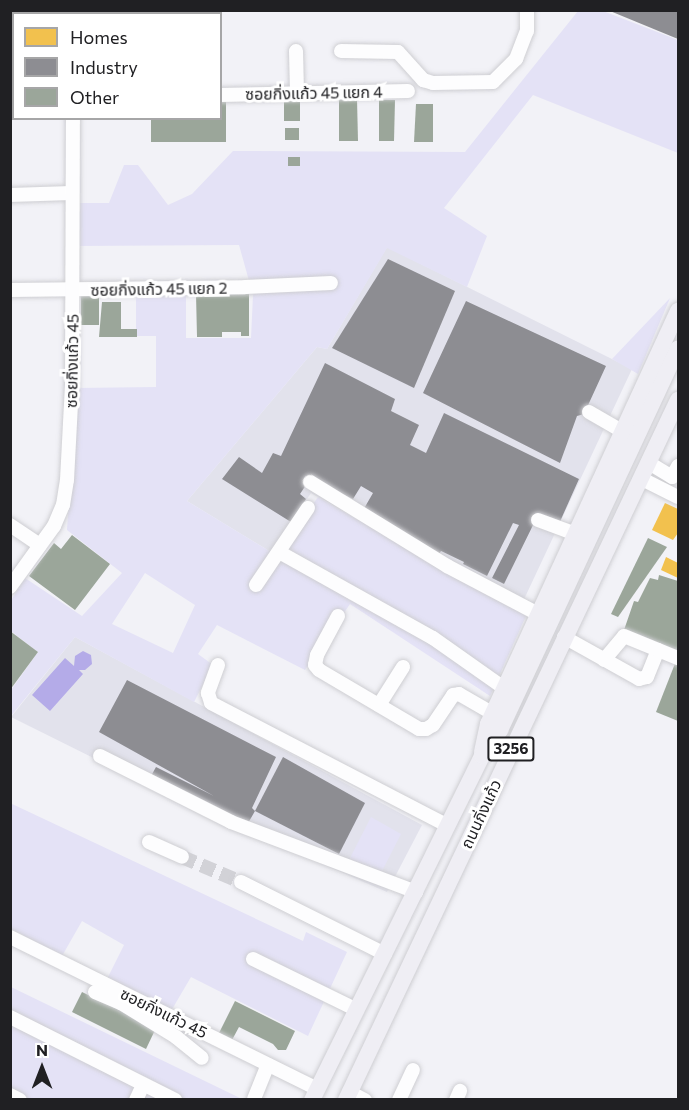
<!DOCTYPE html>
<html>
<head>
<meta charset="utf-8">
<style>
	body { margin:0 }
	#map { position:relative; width:689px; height:1110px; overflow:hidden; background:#f2f2f7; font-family:Commissioner,"Noto Sans Thai",sans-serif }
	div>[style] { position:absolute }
	.built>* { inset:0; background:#e2e2ec }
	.green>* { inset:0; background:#e4e2f6 }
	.water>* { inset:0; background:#b4abe8 }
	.homes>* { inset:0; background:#f2c14e }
	.industry>* { inset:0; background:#8d8d92 }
	.building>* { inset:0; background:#9ba69a }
	.minor-tunnel>* { height:14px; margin-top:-7px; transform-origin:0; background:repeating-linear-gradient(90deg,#d2d2d7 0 14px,transparent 0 21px) }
	.roads { filter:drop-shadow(0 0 2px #ceced2) drop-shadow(0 0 2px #ceced2) }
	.minor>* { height:14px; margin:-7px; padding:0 7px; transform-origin:7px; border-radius:7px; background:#fdfdfe }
	.major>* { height:16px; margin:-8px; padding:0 8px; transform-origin:8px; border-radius:8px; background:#efeef4 }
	span { translate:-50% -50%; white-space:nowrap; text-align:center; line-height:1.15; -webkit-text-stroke:6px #fff; paint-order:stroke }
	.shield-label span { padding:2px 4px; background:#fff; border:2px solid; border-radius:4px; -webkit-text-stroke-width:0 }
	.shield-label { font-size:15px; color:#202023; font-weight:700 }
	.street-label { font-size:16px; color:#202023 }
	.frame { position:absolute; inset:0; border:12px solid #202023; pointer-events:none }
	.legend { position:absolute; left:12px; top:12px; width:210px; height:108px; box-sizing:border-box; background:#fff; border:2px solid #a6a6a7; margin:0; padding:8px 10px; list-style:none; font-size:18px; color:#202023 }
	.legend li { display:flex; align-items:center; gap:12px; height:30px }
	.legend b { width:30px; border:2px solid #a6a6a7 }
	.north { position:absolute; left:12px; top:1038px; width:60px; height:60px; -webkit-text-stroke:4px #fff; paint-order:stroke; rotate:0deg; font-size:16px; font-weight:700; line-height:24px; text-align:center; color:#202023 }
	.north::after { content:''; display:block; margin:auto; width:21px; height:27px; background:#202023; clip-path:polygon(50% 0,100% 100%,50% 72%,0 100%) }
</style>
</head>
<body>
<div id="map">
	<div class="built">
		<div style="clip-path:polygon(387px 247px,632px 369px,519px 610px,311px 493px,271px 552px,187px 501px,317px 347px,327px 349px)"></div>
		<div style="clip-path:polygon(75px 637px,422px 825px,387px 892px,204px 813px,11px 717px)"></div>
	</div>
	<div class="green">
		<div style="clip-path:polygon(evenodd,578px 11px,603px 11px,678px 40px,678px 153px,533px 95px,444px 208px,487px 236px,467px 287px,387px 248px,327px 349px,317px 347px,187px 501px,271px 552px,275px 559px,318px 497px,526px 616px,490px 696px,350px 604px,305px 670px,217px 625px,198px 654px,213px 665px,194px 702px,75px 637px,11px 716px,11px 690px,38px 652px,11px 631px,10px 602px,25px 578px,82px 616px,122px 573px,67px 530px,76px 388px,156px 387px,156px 336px,136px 336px,136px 290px,186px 291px,186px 338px,251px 338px,253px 295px,239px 245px,75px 246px,75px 203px,109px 203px,124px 165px,138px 165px,168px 205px,192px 194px,233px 151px,465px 152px,578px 11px,145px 573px,195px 605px,173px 653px,112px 624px,145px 573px)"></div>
		<div style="clip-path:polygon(670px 298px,638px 374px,612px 359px)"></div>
		<div style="clip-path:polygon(10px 803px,303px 941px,306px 932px,347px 952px,308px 1036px,191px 977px,171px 1011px,107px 979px,124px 945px,82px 921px,62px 956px,11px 929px)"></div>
		<div style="clip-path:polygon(371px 817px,401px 834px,380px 875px,349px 860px)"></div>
		<div style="clip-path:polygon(11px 987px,242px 1099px,11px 1099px)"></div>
	</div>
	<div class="water">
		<div style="clip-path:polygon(83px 651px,91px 655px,92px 664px,85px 670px,79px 670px,83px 674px,50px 711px,32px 695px,65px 658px,74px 666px,75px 656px)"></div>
	</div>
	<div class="homes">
		<div style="clip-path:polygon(665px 503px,678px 509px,678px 533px,673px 540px,652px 530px)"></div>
		<div style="clip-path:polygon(666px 557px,678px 563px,678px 578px,661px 570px)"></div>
	</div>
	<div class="industry">
		<div style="clip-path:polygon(610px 10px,678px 10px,678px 39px,610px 11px)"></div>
		<div style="clip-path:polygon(388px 259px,455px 291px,414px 388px,332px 348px)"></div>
		<div style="clip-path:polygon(466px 301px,606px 366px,584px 414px,577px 416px,560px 463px,423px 393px)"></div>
		<div style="clip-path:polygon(325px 363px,395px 399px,391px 411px,419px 425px,410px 445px,426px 453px,444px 413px,579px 479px,558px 526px,537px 517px,504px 584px,492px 578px,519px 525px,513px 523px,487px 576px,463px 564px,464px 562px,441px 551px,439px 554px,362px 512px,373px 493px,361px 486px,353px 499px,310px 479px,300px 494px,306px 499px,291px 522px,222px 479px,239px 457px,262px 473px,273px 453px,281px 456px)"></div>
		<div style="clip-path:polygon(127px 680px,276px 757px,252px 808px,255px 811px,247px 825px,151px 776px,156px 767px,214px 796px,99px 732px)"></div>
		<div style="clip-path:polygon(283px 757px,365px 803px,339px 854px,255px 811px)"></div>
	</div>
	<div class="building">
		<div style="clip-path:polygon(284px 99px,300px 99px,300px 121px,284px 121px)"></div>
		<div style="clip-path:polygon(339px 99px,357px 99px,358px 141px,339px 141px)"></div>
		<div style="clip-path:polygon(220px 100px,226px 100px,226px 142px,151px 142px,151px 118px,220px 118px)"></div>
		<div style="clip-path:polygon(379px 100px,395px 100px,394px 141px,379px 141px)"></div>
		<div style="clip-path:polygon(416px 104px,433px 104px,433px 142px,414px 142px)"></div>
		<div style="clip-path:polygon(285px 128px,299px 128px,299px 140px,285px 140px)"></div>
		<div style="clip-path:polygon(288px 157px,300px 157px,300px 166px,288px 166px)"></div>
		<div style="clip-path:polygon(196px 294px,249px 294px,249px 336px,241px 336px,241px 332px,222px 332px,222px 337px,197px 337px)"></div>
		<div style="clip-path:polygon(81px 295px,99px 295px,99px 325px,81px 325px)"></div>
		<div style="clip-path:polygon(102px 302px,121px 302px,121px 329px,137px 329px,137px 337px,99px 337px)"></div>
		<div style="clip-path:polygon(72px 535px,110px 564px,75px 610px,29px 576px,54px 543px,61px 549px)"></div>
		<div style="clip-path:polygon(648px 538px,667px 547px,618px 617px,611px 614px)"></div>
		<div style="clip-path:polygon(659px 575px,678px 581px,678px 652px,624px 630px,634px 601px,638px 602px,650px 578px,658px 580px)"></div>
		<div style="clip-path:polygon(10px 631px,38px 652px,10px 690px)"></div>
		<div style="clip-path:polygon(676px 661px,678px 662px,678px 721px,656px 712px)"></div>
		<div style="clip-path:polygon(82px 992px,156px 1028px,146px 1049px,72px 1012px)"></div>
		<div style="clip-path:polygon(235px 1001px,295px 1031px,286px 1050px,278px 1050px,273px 1044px,239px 1027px,232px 1040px,219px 1033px)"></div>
	</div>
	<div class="minor-tunnel">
		<div style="left:182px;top:857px;width:64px;rotate:23deg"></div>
	</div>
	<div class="roads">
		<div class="minor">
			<div style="left:68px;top:10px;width:4px;rotate:90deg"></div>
			<div style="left:209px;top:14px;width:4px;rotate:-90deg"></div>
			<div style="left:296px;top:51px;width:41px;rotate:88.6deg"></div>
			<div style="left:341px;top:51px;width:57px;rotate:1deg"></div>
			<div style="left:398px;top:52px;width:38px;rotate:48deg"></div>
			<div style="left:423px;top:80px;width:10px;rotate:17deg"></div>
			<div style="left:433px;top:83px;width:60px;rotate:-1deg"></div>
			<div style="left:493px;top:82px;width:33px;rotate:-45deg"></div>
			<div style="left:516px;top:59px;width:30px;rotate:-69deg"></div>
			<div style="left:527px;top:31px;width:21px;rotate:-90deg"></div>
			<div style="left:220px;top:95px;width:188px;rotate:-1.2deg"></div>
			<div style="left:10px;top:101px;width:4px"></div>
			<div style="left:10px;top:195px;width:61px;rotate:-1.9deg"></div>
			<div style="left:10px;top:290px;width:235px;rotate:-0.7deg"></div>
			<div style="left:245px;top:287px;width:86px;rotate:-2.7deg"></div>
			<div style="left:589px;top:412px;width:38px;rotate:30deg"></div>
			<div style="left:649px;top:463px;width:27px;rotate:31deg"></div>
			<div style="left:672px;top:477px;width:13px;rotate:-61deg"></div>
			<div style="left:642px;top:479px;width:40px;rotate:26.6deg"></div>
			<div style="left:310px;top:482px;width:161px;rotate:31.5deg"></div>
			<div style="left:447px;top:566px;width:103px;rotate:27.8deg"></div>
			<div style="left:538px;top:520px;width:40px;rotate:20.2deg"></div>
			<div style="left:10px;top:525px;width:36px;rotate:34deg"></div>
			<div style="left:279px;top:552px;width:176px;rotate:29.2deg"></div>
			<div style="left:433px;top:638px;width:87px;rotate:35.2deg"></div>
			<div style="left:256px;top:585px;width:93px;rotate:-56deg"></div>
			<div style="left:10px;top:587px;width:75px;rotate:-54.2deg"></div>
			<div style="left:54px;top:526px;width:23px;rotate:-67deg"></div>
			<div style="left:63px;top:505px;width:25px;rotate:-81deg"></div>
			<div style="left:67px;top:480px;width:97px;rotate:-87deg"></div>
			<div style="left:72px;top:383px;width:265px;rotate:-89.8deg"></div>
			<div style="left:338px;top:616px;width:44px;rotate:118.3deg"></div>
			<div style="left:317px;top:655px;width:10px;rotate:101deg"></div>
			<div style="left:315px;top:665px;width:6px;rotate:51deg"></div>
			<div style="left:319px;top:670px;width:116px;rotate:30.5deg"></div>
			<div style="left:419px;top:729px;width:7px"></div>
			<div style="left:426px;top:729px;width:8px;rotate:-30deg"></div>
			<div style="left:433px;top:725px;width:36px;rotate:-56deg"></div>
			<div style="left:453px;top:695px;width:6px;rotate:-9deg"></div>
			<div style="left:459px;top:694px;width:39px;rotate:30deg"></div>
			<div style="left:564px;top:637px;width:86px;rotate:29.2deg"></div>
			<div style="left:639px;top:679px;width:8px;rotate:-14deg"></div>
			<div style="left:647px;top:677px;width:29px;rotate:-68deg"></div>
			<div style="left:604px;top:660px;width:31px;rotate:-50deg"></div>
			<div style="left:624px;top:636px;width:58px;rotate:22.2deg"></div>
			<div style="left:218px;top:665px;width:30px;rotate:110deg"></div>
			<div style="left:208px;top:693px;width:10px;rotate:73deg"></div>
			<div style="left:211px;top:703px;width:267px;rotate:27.4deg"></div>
			<div style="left:379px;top:705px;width:45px;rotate:-57.7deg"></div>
			<div style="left:100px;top:756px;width:147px;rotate:26.7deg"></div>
			<div style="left:231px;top:822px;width:198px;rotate:20.7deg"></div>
			<div style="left:149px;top:842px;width:36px;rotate:24deg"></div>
			<div style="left:241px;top:882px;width:161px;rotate:26.6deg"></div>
			<div style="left:10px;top:937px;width:343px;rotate:26.3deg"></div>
			<div style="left:253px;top:959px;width:116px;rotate:26.1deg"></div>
			<div style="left:95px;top:992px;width:28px;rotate:23deg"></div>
			<div style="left:121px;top:1003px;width:65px;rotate:31.7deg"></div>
			<div style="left:176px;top:1037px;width:33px;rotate:39deg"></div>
			<div style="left:10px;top:1017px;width:185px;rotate:26.7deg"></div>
			<div style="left:349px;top:1092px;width:18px;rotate:27deg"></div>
			<div style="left:10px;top:1095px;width:11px;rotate:27deg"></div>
			<div style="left:254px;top:1099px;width:37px;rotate:-68deg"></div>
			<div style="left:136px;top:1100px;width:17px;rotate:-65deg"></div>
			<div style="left:399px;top:1100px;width:33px;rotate:-65deg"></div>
			<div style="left:456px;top:1100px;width:10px;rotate:-66deg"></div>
		</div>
		<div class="major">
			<div style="left:482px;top:752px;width:29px;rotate:-78deg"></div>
			<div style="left:488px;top:724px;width:455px;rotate:-65.3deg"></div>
			<div style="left:312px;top:1100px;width:384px;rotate:-63.7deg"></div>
			<div style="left:482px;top:756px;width:32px;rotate:-55deg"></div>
			<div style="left:500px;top:730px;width:421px;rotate:-65deg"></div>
			<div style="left:346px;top:1100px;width:775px;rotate:-64.63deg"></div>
		</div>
	</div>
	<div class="shield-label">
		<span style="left:511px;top:749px">3256</span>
	</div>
	<div class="street-label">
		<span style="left:314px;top:93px;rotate:-1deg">ซอยกิ่งแก้ว 45 แยก 4</span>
		<span style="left:159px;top:289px;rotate:-1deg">ซอยกิ่งแก้ว 45 แยก 2</span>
		<span style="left:72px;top:361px;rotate:-89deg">ซอยกิ่งแก้ว 45</span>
		<span style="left:481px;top:814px;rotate:-65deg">ถนนกิ่งแก้ว</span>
		<span style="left:164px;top:1013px;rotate:26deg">ซอยกิ่งแก้ว 45</span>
	</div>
	<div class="frame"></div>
	<ul class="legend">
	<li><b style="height:16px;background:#f2c14e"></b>Homes</li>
	<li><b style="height:16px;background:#8d8d92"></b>Industry</li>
	<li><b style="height:16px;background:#9ba69a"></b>Other</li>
	</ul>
	<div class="north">N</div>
</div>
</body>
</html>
